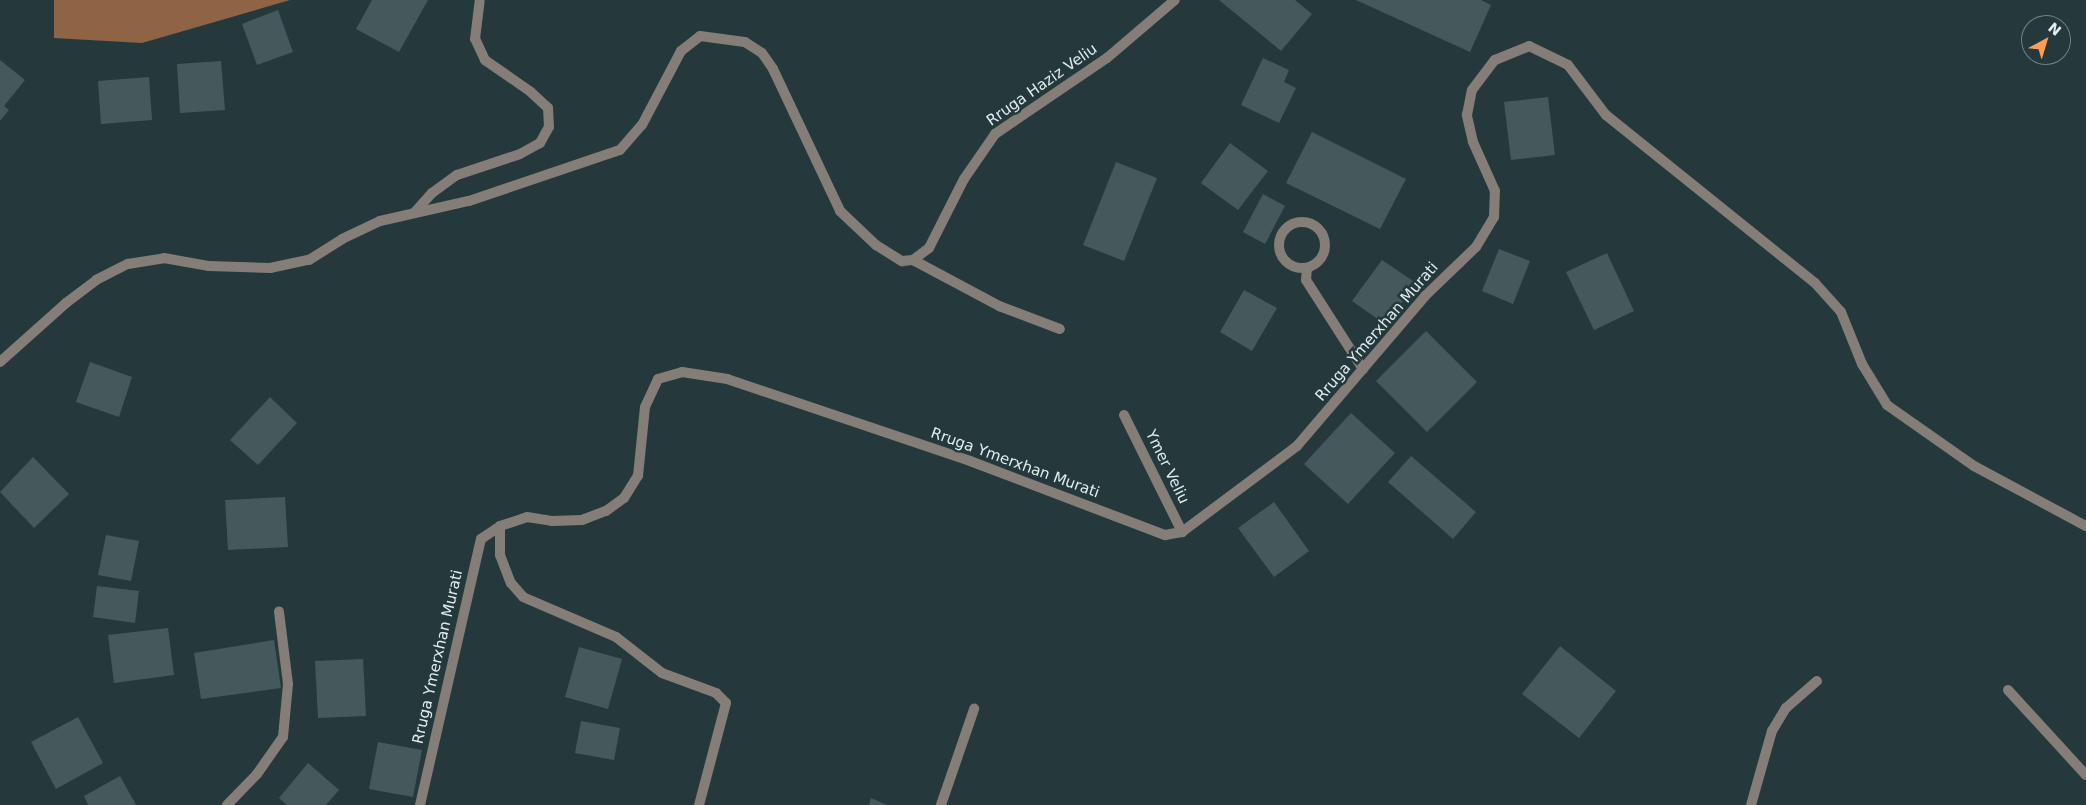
<!DOCTYPE html>
<html>
<head>
<meta charset="utf-8">
<style>
	body { margin:0 }
	#map { position:relative; width:2086px; height:805px; overflow:hidden; background:#25393c; font-family:"DejaVu Sans",sans-serif }
	div>[style] { position:absolute }
	.forest>* { inset:0; background:#8f6446 }
	.building>* { inset:0; background:#45595d }
	.lane>* { height:10px; margin:-5px; padding:0 5px; transform-origin:5px; border-radius:5px; background:#847d78 }
	.street>* { height:10px; margin:-5px; padding:0 5px; transform-origin:5px; border-radius:5px; background:#847d78 }
	.street>.ring { margin:-5px; padding:0; box-sizing:content-box; background:none; border:10px solid #847d78; border-radius:50% }
	span { translate:-50% -50%; white-space:nowrap; text-align:center; line-height:1.15; -webkit-text-stroke:5px #25393c; paint-order:stroke }
	.street-label { font-size:15px; color:#e1edef }
	.north { position:absolute; left:2021px; top:15px; width:50px; height:50px; box-sizing:border-box; background:#25393c; border:1px solid #708184; border-radius:50%; rotate:39deg; font-size:14px; font-weight:700; line-height:20px; text-align:center; color:#e1edef }
	.north::after { content:''; display:block; margin:auto; width:18px; height:22px; background:#fd9d55; clip-path:polygon(50% 0,100% 100%,50% 72%,0 100%) }
</style>
</head>
<body>
<div id="map">
	<div class="forest">
		<div style="clip-path:polygon(54px 0,290px 0,142px 43px,54px 38px)"></div>
	</div>
	<div class="building">
		<div style="clip-path:polygon(372px 0,428px 0,399px 52px,356px 29px)"></div>
		<div style="clip-path:polygon(1219px 0,1295px 0,1312px 14px,1281px 51px)"></div>
		<div style="clip-path:polygon(1356px 0,1481px 0,1491px 5px,1470px 52px)"></div>
		<div style="clip-path:polygon(278px 10px,293px 52px,257px 65px,242px 24px)"></div>
		<div style="clip-path:polygon(1263px 58px,1289px 70px,1284px 82px,1296px 88px,1279px 123px,1241px 105px)"></div>
		<div style="clip-path:polygon(0 60px,25px 80px,4px 106px,9px 110px,0 121px)"></div>
		<div style="clip-path:polygon(221px 61px,225px 110px,180px 113px,177px 64px)"></div>
		<div style="clip-path:polygon(149px 77px,152px 120px,101px 124px,98px 81px)"></div>
		<div style="clip-path:polygon(1548px 97px,1555px 155px,1511px 160px,1504px 102px)"></div>
		<div style="clip-path:polygon(1312px 132px,1406px 179px,1380px 229px,1286px 183px)"></div>
		<div style="clip-path:polygon(1230px 143px,1268px 171px,1238px 210px,1201px 183px)"></div>
		<div style="clip-path:polygon(1116px 162px,1157px 178px,1124px 261px,1083px 245px)"></div>
		<div style="clip-path:polygon(1263px 194px,1285px 206px,1265px 244px,1243px 232px)"></div>
		<div style="clip-path:polygon(1499px 249px,1530px 261px,1513px 304px,1482px 291px)"></div>
		<div style="clip-path:polygon(1607px 253px,1634px 311px,1594px 330px,1566px 272px)"></div>
		<div style="clip-path:polygon(1382px 260px,1416px 283px,1386px 325px,1352px 301px)"></div>
		<div style="clip-path:polygon(1244px 290px,1277px 308px,1252px 351px,1220px 332px)"></div>
		<div style="clip-path:polygon(1426px 331px,1477px 382px,1427px 432px,1376px 381px)"></div>
		<div style="clip-path:polygon(90px 362px,132px 377px,119px 417px,76px 402px)"></div>
		<div style="clip-path:polygon(270px 397px,297px 423px,258px 465px,230px 440px)"></div>
		<div style="clip-path:polygon(1351px 413px,1395px 453px,1348px 504px,1304px 464px)"></div>
		<div style="clip-path:polygon(1411px 456px,1476px 512px,1453px 539px,1388px 482px)"></div>
		<div style="clip-path:polygon(33px 457px,69px 494px,34px 528px,0 492px)"></div>
		<div style="clip-path:polygon(285px 497px,288px 547px,228px 550px,225px 500px)"></div>
		<div style="clip-path:polygon(1274px 502px,1309px 551px,1274px 577px,1238px 528px)"></div>
		<div style="clip-path:polygon(106px 535px,139px 541px,131px 581px,98px 575px)"></div>
		<div style="clip-path:polygon(97px 586px,139px 591px,135px 623px,93px 617px)"></div>
		<div style="clip-path:polygon(168px 628px,174px 675px,114px 683px,108px 635px)"></div>
		<div style="clip-path:polygon(274px 640px,281px 688px,201px 699px,194px 653px)"></div>
		<div style="clip-path:polygon(1560px 646px,1616px 691px,1579px 738px,1522px 694px)"></div>
		<div style="clip-path:polygon(579px 647px,622px 659px,608px 709px,565px 697px)"></div>
		<div style="clip-path:polygon(363px 659px,366px 716px,318px 718px,315px 661px)"></div>
		<div style="clip-path:polygon(78px 717px,103px 763px,56px 789px,31px 742px)"></div>
		<div style="clip-path:polygon(581px 721px,620px 728px,614px 760px,575px 753px)"></div>
		<div style="clip-path:polygon(378px 742px,422px 750px,413px 797px,369px 789px)"></div>
		<div style="clip-path:polygon(308px 763px,339px 790px,326px 805px,287px 805px,279px 798px)"></div>
		<div style="clip-path:polygon(120px 776px,136px 805px,88px 805px,84px 796px)"></div>
		<div style="clip-path:polygon(871px 798px,887px 805px,869px 805px)"></div>
	</div>
	<div class="lane">
		<div style="left:414px;top:213px;width:27px;rotate:-48deg"></div>
		<div style="left:432px;top:193px;width:31px;rotate:-36deg"></div>
		<div style="left:457px;top:175px;width:66px;rotate:-18.4deg"></div>
		<div style="left:520px;top:154px;width:23px;rotate:-29deg"></div>
		<div style="left:540px;top:143px;width:18px;rotate:-61deg"></div>
		<div style="left:549px;top:127px;width:19px;rotate:-93deg"></div>
		<div style="left:548px;top:108px;width:23px;rotate:-137deg"></div>
		<div style="left:531px;top:92px;width:56px;rotate:-145.2deg"></div>
		<div style="left:485px;top:60px;width:23px;rotate:-115deg"></div>
		<div style="left:475px;top:39px;width:38px;rotate:-83deg"></div>
		<div style="left:913px;top:260px;width:98px;rotate:28.1deg"></div>
		<div style="left:999px;top:306px;width:65px;rotate:20.7deg"></div>
		<div style="left:1124px;top:415px;width:131px;rotate:63.6deg"></div>
	</div>
	<div class="street">
		<div class="ring" style="left:1279px;top:222px;width:36px;height:36px"></div>
		<div style="left:1307px;top:268px;width:12px;rotate:95deg"></div>
		<div style="left:1306px;top:280px;width:106px;rotate:57.4deg"></div>
		<div style="left:0;top:362px;width:89px;rotate:-41.8deg"></div>
		<div style="left:66px;top:303px;width:38px;rotate:-37deg"></div>
		<div style="left:96px;top:280px;width:36px;rotate:-27deg"></div>
		<div style="left:128px;top:264px;width:36px;rotate:-9deg"></div>
		<div style="left:164px;top:258px;width:46px;rotate:10.1deg"></div>
		<div style="left:209px;top:266px;width:61px;rotate:1.9deg"></div>
		<div style="left:270px;top:268px;width:40px;rotate:-12deg"></div>
		<div style="left:309px;top:260px;width:39px;rotate:-32deg"></div>
		<div style="left:342px;top:239px;width:42px;rotate:-25.3deg"></div>
		<div style="left:380px;top:221px;width:91px;rotate:-12.7deg"></div>
		<div style="left:469px;top:201px;width:159px;rotate:-18.7deg"></div>
		<div style="left:620px;top:150px;width:33px;rotate:-49deg"></div>
		<div style="left:642px;top:125px;width:84px;rotate:-62.2deg"></div>
		<div style="left:681px;top:51px;width:24px;rotate:-38deg"></div>
		<div style="left:700px;top:36px;width:45px;rotate:7.6deg"></div>
		<div style="left:745px;top:42px;width:20px;rotate:33deg"></div>
		<div style="left:762px;top:53px;width:19px;rotate:55deg"></div>
		<div style="left:773px;top:69px;width:157px;rotate:64.7deg"></div>
		<div style="left:840px;top:211px;width:50px;rotate:43.4deg"></div>
		<div style="left:876px;top:245px;width:31px;rotate:32deg"></div>
		<div style="left:902px;top:261px;width:11px;rotate:-5deg"></div>
		<div style="left:913px;top:260px;width:20px;rotate:-37deg"></div>
		<div style="left:929px;top:248px;width:77px;rotate:-63.1deg"></div>
		<div style="left:964px;top:179px;width:55px;rotate:-55.4deg"></div>
		<div style="left:995px;top:134px;width:135px;rotate:-34.2deg"></div>
		<div style="left:1107px;top:58px;width:89px;rotate:-40.5deg"></div>
		<div style="left:500px;top:526px;width:29px;rotate:90deg"></div>
		<div style="left:500px;top:555px;width:30px;rotate:69deg"></div>
		<div style="left:511px;top:583px;width:18px;rotate:49deg"></div>
		<div style="left:523px;top:597px;width:101px;rotate:23.3deg"></div>
		<div style="left:616px;top:637px;width:58px;rotate:38deg"></div>
		<div style="left:662px;top:673px;width:58px;rotate:20.3deg"></div>
		<div style="left:716px;top:693px;width:14px;rotate:45deg"></div>
		<div style="left:726px;top:703px;width:106px;rotate:104.8deg"></div>
		<div style="left:2008px;top:690px;width:115px;rotate:47.5deg"></div>
		<div style="left:227px;top:805px;width:43px;rotate:-45.9deg"></div>
		<div style="left:257px;top:774px;width:45px;rotate:-54.9deg"></div>
		<div style="left:283px;top:737px;width:53px;rotate:-84.6deg"></div>
		<div style="left:288px;top:684px;width:73px;rotate:-97.1deg"></div>
		<div style="left:420px;top:805px;width:273px;rotate:-77.1deg"></div>
		<div style="left:481px;top:539px;width:23px;rotate:-34deg"></div>
		<div style="left:500px;top:526px;width:28px;rotate:-18deg"></div>
		<div style="left:527px;top:517px;width:25px;rotate:9deg"></div>
		<div style="left:552px;top:521px;width:30px;rotate:-2deg"></div>
		<div style="left:582px;top:520px;width:26px;rotate:-21deg"></div>
		<div style="left:606px;top:511px;width:22px;rotate:-36deg"></div>
		<div style="left:624px;top:498px;width:26px;rotate:-58deg"></div>
		<div style="left:638px;top:476px;width:69px;rotate:-84.2deg"></div>
		<div style="left:645px;top:407px;width:31px;rotate:-65deg"></div>
		<div style="left:658px;top:379px;width:25px;rotate:-16deg"></div>
		<div style="left:682px;top:372px;width:46px;rotate:8.8deg"></div>
		<div style="left:727px;top:379px;width:256px;rotate:18.6deg"></div>
		<div style="left:970px;top:461px;width:209px;rotate:20.8deg"></div>
		<div style="left:1165px;top:535px;width:17px;rotate:-10deg"></div>
		<div style="left:1182px;top:532px;width:144px;rotate:-36.8deg"></div>
		<div style="left:1297px;top:446px;width:197px;rotate:-49.5deg"></div>
		<div style="left:1425px;top:296px;width:71px;rotate:-43.9deg"></div>
		<div style="left:1476px;top:247px;width:35px;rotate:-59deg"></div>
		<div style="left:1494px;top:217px;width:26px;rotate:-88deg"></div>
		<div style="left:1495px;top:191px;width:54px;rotate:-114.2deg"></div>
		<div style="left:1473px;top:142px;width:28px;rotate:-103deg"></div>
		<div style="left:1467px;top:115px;width:25px;rotate:-79deg"></div>
		<div style="left:1472px;top:90px;width:38px;rotate:-53deg"></div>
		<div style="left:1495px;top:60px;width:37px;rotate:-22deg"></div>
		<div style="left:1529px;top:46px;width:43px;rotate:26deg"></div>
		<div style="left:1568px;top:65px;width:63px;rotate:52.8deg"></div>
		<div style="left:1606px;top:115px;width:268px;rotate:38.8deg"></div>
		<div style="left:1815px;top:283px;width:39px;rotate:48deg"></div>
		<div style="left:1841px;top:312px;width:56px;rotate:68deg"></div>
		<div style="left:1862px;top:364px;width:48px;rotate:58.6deg"></div>
		<div style="left:1887px;top:405px;width:106px;rotate:35deg"></div>
		<div style="left:1974px;top:466px;width:127px;rotate:28.2deg"></div>
		<div style="left:941px;top:805px;width:102px;rotate:-71deg"></div>
		<div style="left:1751px;top:805px;width:77px;rotate:-74.2deg"></div>
		<div style="left:1772px;top:731px;width:27px;rotate:-59deg"></div>
		<div style="left:1786px;top:708px;width:41px;rotate:-41.1deg"></div>
	</div>
	<div class="street-label">
		<span style="left:1042px;top:85px;rotate:-35deg">Rruga Haziz Veliu</span>
		<span style="left:1377px;top:332px;rotate:-49deg">Rruga Ymerxhan Murati</span>
		<span style="left:1015px;top:463px;rotate:20deg">Rruga Ymerxhan Murati</span>
		<span style="left:1167px;top:467px;rotate:64deg">Ymer Veliu</span>
		<span style="left:438px;top:657px;rotate:-77deg">Rruga Ymerxhan Murati</span>
	</div>
	<div class="north">N</div>
</div>
</body>
</html>
